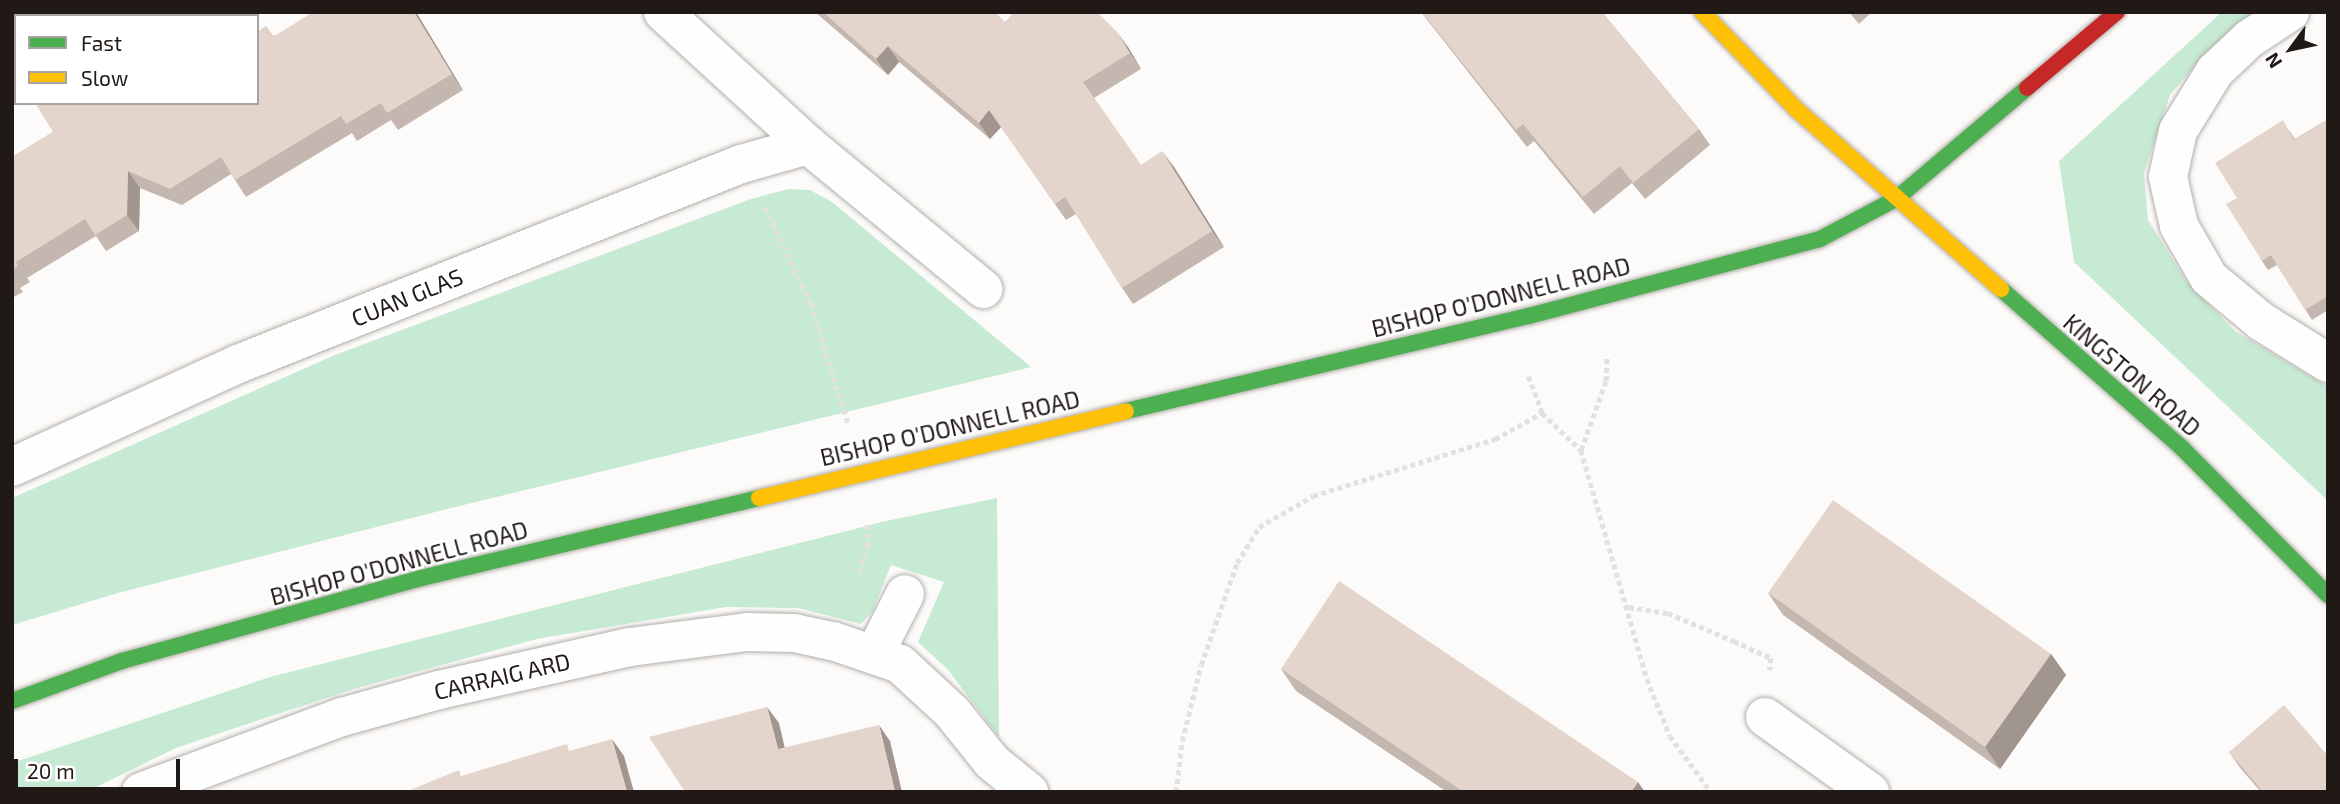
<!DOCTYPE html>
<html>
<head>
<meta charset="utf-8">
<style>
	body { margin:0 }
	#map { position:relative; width:2340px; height:804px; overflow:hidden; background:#fdfbf9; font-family:"Exo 2",sans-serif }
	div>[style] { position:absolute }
	.green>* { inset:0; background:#c7ead4 }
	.path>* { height:4.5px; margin-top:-2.25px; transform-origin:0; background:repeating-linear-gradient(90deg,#e2e1e0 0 5px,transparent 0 8.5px) }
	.roads { filter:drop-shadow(0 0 2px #b2aeab) drop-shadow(0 0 2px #b2aeab) }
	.street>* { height:38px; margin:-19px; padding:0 19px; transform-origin:19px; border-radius:19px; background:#fffefe }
	.fast>* { height:16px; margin:-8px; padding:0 8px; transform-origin:8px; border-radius:8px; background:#4caf50 }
	.slow>* { height:16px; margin:-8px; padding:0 8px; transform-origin:8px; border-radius:8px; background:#ffc107 }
	.jam>* { height:16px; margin:-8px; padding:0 8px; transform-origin:8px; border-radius:8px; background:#c62828 }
	.wall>* { inset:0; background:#c4b7af }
	.shaded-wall>* { inset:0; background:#a0958f }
	.building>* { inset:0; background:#e4d5cc }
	span { translate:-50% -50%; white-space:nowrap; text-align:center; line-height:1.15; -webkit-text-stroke:5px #fff; paint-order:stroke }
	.street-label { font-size:23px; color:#201916 }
	.frame { position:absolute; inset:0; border:14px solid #201916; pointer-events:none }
	.legend { position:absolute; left:14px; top:14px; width:245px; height:91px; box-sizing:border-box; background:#fff; border:2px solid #a6a3a2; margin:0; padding:9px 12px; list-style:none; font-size:21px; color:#201916 }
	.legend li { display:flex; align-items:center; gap:14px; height:35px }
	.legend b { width:35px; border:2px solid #a6a3a2 }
	.north { position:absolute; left:2256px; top:14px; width:70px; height:70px; -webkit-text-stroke:5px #fff; paint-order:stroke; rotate:237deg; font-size:19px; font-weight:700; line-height:28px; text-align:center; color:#201916 }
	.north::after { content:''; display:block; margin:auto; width:24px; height:32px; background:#201916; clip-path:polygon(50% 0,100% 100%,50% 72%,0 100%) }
	.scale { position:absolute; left:14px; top:759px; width:166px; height:32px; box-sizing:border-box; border:4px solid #201916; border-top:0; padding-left:9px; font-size:21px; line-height:24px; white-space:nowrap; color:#201916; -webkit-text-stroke:5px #fff; paint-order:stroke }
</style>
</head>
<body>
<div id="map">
	<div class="green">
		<div style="clip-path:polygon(2222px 12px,2257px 12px,2207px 52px,2170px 95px,2144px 173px,2148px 220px,2187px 282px,2235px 331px,2328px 387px,2328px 501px,2074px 262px,2059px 161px)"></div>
		<div style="clip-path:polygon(788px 189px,810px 190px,832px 202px,1031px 367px,451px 508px,118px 593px,12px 625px,12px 498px,335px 355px,751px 199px)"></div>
		<div style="clip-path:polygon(997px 498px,999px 737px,948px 670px,918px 642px,944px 582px,891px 565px,873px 610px,861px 624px,798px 608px,726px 607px,537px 639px,357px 688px,232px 729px,176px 748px,86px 792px,12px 792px,12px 763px,270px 677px,886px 521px)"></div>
	</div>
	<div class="path">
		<div style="left:765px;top:207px;width:107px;rotate:64.6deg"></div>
		<div style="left:811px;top:304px;width:125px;rotate:72.7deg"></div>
		<div style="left:1542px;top:413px;width:54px;rotate:43.5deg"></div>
		<div style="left:1581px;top:450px;width:238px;rotate:73.9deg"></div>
		<div style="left:1647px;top:679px;width:61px;rotate:68deg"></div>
		<div style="left:1670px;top:736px;width:69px;rotate:53.8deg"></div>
		<div style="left:1581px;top:450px;width:73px;rotate:-70.1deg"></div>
		<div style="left:1606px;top:381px;width:25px;rotate:-88deg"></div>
		<div style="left:858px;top:573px;width:28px;rotate:-71deg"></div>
		<div style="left:867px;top:547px;width:23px;rotate:-90deg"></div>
		<div style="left:1629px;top:607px;width:39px;rotate:9deg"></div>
		<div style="left:1668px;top:613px;width:72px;rotate:23deg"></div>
		<div style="left:1734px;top:641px;width:41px;rotate:24.7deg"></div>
		<div style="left:1771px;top:658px;width:12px;rotate:95deg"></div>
		<div style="left:1176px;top:792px;width:51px;rotate:-83.3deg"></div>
		<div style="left:1182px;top:741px;width:78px;rotate:-76deg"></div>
		<div style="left:1201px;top:665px;width:108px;rotate:-70.6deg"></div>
		<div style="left:1237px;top:563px;width:42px;rotate:-58.6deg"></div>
		<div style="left:1259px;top:527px;width:62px;rotate:-29.9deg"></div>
		<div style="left:1313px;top:496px;width:191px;rotate:-17.4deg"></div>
		<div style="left:1495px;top:439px;width:54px;rotate:-29deg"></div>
		<div style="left:1542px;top:413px;width:43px;rotate:-110.6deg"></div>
	</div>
	<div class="roads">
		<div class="street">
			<div style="left:663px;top:12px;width:197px;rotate:42.5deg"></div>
			<div style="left:808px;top:145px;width:227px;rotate:39.4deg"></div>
			<div style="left:2290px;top:12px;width:49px;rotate:146.6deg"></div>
			<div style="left:2249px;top:39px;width:47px;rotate:136.7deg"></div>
			<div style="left:2215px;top:71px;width:70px;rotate:121.7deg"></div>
			<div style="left:2178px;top:131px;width:47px;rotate:102.3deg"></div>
			<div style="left:2168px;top:177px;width:50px;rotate:77.3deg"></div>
			<div style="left:2179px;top:226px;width:60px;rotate:60deg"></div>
			<div style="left:2209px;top:278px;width:69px;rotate:39.7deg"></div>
			<div style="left:2262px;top:322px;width:78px;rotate:31.8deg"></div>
			<div style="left:12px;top:467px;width:248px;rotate:-24.5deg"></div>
			<div style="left:238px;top:364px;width:541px;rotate:-21.68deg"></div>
			<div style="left:741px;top:164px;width:70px;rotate:-15.8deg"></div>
			<div style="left:875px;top:653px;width:66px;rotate:-63deg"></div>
			<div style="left:1765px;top:717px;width:129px;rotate:35.5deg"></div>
			<div style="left:141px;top:792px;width:215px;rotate:-20.5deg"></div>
			<div style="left:342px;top:717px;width:101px;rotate:-15.6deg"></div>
			<div style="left:439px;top:690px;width:196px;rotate:-12.7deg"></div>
			<div style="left:630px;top:647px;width:118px;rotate:-7.3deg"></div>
			<div style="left:747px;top:632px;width:47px;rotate:1.2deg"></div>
			<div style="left:794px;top:633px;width:40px;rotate:12deg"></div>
			<div style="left:833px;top:641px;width:71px;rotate:18.9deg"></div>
			<div style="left:900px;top:664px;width:71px;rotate:42.7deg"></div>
			<div style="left:952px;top:712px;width:64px;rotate:51.3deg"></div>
			<div style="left:992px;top:762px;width:48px;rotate:39deg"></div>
		</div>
		<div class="fast">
			<div style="left:2001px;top:289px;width:241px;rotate:41.3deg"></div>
			<div style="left:2182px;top:448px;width:207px;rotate:45.2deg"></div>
			<div style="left:1126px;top:411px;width:414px;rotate:-13.3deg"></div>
			<div style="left:1529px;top:316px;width:301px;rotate:-14.8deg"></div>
			<div style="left:1820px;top:239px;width:86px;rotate:-27.8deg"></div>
			<div style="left:1896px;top:199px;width:172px;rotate:-40.3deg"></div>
			<div style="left:12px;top:701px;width:117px;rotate:-20deg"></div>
			<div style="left:122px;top:661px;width:310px;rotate:-15.5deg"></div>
			<div style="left:421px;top:578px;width:347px;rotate:-13.3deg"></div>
		</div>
		<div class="slow">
			<div style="left:1702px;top:12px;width:135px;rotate:45.9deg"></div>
			<div style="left:1796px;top:109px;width:273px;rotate:41.3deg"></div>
			<div style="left:759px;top:498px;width:377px;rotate:-13.3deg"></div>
		</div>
		<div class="jam">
			<div style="left:2027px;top:88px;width:118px;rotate:-40.2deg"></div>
		</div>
	</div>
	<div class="wall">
		<div style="clip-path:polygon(416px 12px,463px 90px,398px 130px,391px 120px,357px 141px,352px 133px,246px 197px,231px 174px,182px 205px,140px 188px,139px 231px,106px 251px,96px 236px,27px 278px,30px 282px,20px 288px,23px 292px,12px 298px,12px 157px,53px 132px,257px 103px,266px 26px,273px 36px)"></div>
		<div style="clip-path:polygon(815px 12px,994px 12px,1005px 22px,1128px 47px,1141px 69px,1094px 98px,1141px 165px,1174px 167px,1224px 247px,1133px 304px,1122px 288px,1076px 214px,1066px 220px,1001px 127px,990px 139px,899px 62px,888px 75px)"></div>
		<div style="clip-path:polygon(1421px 12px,1602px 12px,1699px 129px,1710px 145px,1645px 199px,1632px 183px,1594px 214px,1534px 141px,1527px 147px)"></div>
		<div style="clip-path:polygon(1849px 12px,1872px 12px,1859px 24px)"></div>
		<div style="clip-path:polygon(2328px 119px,2328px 310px,2312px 320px,2277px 265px,2268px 270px,2262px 261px,2237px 198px,2289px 130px,2295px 139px)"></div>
		<div style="clip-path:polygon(1768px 593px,2051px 654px,2066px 675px,2000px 769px,1783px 615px)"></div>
		<div style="clip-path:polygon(1281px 669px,1645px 792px,1447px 792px,1296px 691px)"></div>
		<div style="clip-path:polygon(2229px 752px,2328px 792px,2261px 792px,2241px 769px)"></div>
	</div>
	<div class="shaded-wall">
		<div style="clip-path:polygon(414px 12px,416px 12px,463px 90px,452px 74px)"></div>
		<div style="clip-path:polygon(1116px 31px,1128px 47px,1141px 69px,1130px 53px)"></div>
		<div style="clip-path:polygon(888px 46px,899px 62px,888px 75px,876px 59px)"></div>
		<div style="clip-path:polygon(989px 110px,1001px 127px,990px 139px,979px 123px)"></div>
		<div style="clip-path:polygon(1162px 151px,1174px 167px,1224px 247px,1212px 231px)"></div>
		<div style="clip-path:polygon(128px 171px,140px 188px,139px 231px,127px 215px)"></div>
		<div style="clip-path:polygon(2051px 654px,2066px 675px,2000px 769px,1985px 747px)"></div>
		<div style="clip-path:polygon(767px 707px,779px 723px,789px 766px,778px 749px)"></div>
		<div style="clip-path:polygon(879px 725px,890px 741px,902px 792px,895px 792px)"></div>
		<div style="clip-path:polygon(612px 739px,624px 756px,634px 792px,627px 792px)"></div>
		<div style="clip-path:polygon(1638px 782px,1645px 792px,1631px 792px)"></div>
	</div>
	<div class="building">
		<div style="clip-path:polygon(68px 12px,166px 12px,168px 16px,62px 16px)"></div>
		<div style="clip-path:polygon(313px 12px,414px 12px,452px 74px,387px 113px,381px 103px,346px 124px,341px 116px,235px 180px,221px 157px,170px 189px,128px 171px,127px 215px,95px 235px,85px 219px,16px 262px,18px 266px,12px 269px,12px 157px,53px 132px,35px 103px,257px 103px,257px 32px,266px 26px,273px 37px)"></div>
		<div style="clip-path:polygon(823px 12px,994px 12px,1005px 22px,1014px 12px,1097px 12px,1116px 31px,1130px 53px,1083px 82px,1141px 165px,1162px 151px,1212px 231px,1122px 288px,1065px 197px,1055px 204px,989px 110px,979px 123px,888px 46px,876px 59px)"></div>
		<div style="clip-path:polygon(1422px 12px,1602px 12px,1699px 129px,1633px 183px,1620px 166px,1583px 197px,1523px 124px,1516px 130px)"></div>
		<div style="clip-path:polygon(16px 46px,16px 73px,12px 67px,12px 48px)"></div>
		<div style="clip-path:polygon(2328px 119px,2328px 296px,2305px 310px,2271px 255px,2262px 261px,2226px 204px,2237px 198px,2215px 163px,2283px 120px,2294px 140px)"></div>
		<div style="clip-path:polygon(1833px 500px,2051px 654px,1985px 747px,1768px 593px)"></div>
		<div style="clip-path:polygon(1339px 581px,1638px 782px,1631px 792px,1464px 792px,1281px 669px)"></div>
		<div style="clip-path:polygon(2284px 705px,2328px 756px,2328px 792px,2263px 792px,2229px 752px)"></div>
		<div style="clip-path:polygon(767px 707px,778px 749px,879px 725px,895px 792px,685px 792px,649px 737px)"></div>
		<div style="clip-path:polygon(612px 739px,627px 792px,405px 792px,459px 770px,461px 776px,567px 744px,569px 751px)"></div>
	</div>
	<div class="street-label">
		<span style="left:407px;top:297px;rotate:-22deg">CUAN GLAS</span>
		<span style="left:1501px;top:297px;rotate:-14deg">BISHOP O'DONNELL ROAD</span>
		<span style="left:2132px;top:375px;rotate:41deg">KINGSTON ROAD</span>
		<span style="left:950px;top:428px;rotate:-13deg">BISHOP O'DONNELL ROAD</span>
		<span style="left:399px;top:563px;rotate:-15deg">BISHOP O'DONNELL ROAD</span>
		<span style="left:502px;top:676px;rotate:-13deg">CARRAIG ARD</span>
	</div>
	<div class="frame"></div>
	<ul class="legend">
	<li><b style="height:9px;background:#4caf50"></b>Fast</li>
	<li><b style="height:9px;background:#ffc107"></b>Slow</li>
	</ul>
	<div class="north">N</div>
	<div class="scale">20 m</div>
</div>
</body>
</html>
